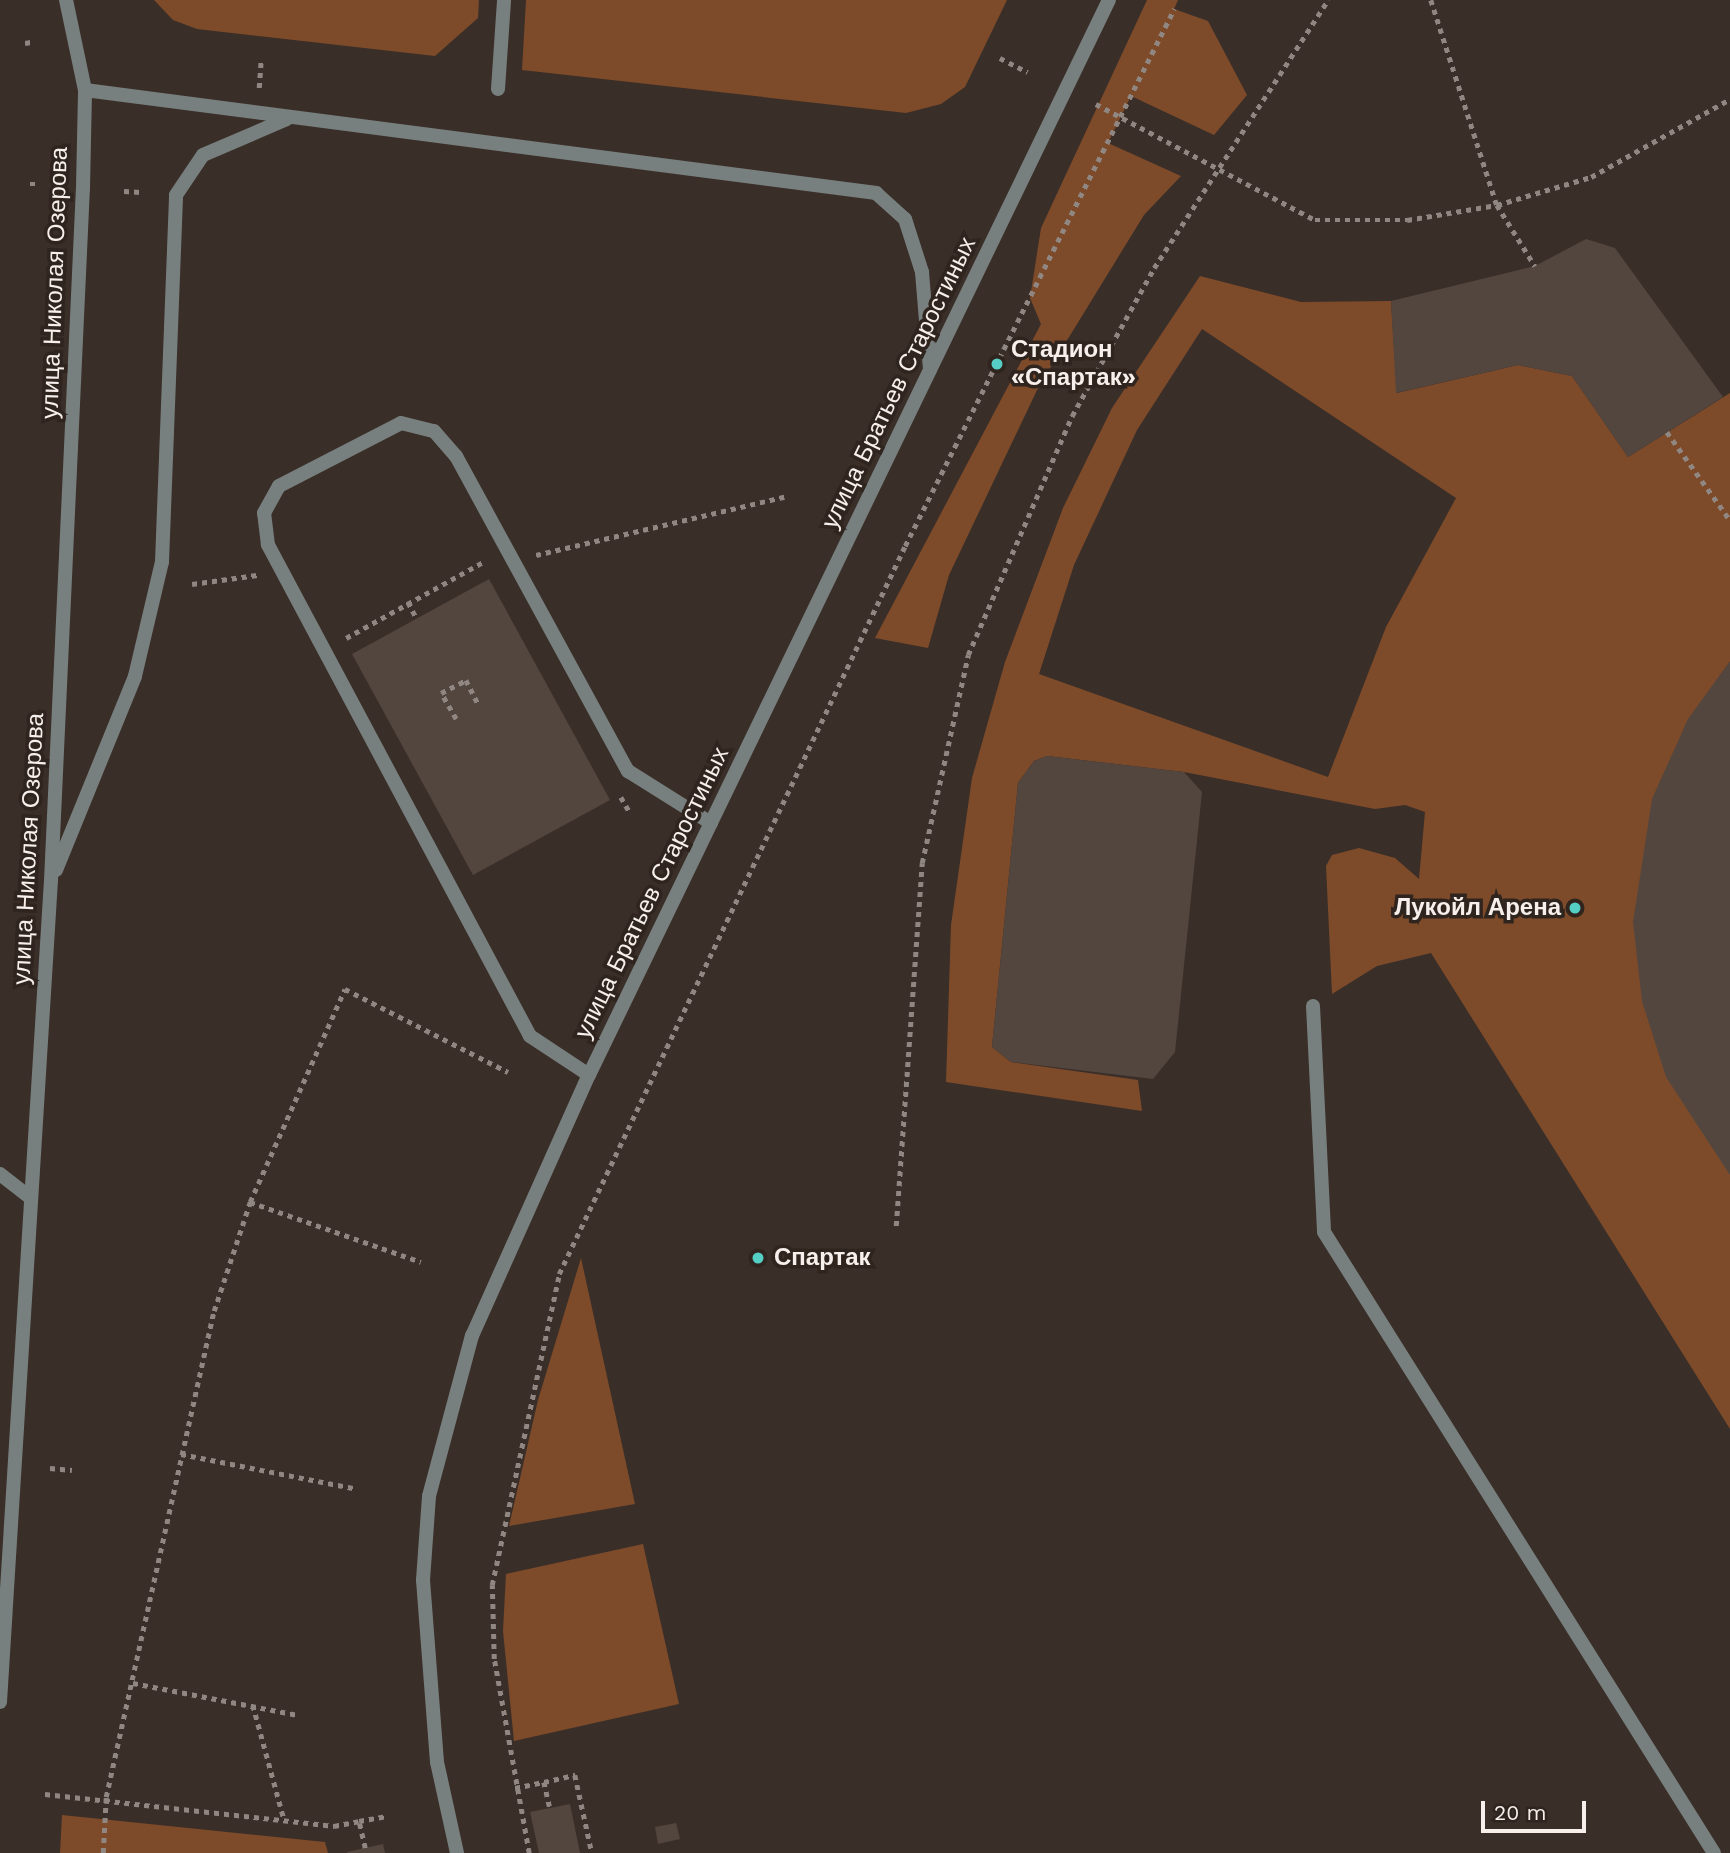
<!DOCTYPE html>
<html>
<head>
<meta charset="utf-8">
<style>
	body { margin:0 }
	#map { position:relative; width:1730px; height:1853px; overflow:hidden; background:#3a2e28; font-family:"Work Sans",sans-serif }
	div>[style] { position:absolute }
	.green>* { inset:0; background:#7d4b2a }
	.building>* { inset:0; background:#53463f }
	.path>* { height:4.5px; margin-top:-2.25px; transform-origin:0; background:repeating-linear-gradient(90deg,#918782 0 5px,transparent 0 10px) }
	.service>* { height:14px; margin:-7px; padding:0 7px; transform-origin:7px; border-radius:7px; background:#78807f }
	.minor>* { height:14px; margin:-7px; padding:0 7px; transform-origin:7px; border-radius:7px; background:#78807f }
	.dots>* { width:19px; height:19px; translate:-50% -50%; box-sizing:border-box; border:4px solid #2f241e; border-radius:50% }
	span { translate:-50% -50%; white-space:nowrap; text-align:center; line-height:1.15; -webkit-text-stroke:7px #2f241e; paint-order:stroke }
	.street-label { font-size:24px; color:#f7efeb }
	.poi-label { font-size:24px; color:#f7efeb; font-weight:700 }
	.left { translate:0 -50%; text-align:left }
	.right { translate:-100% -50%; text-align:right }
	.scale { position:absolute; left:1481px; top:1801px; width:105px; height:32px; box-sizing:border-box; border:4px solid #f7efeb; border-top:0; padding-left:9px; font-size:21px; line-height:24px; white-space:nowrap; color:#f7efeb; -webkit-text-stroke:5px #2f241e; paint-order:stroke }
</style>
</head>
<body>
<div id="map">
	<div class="green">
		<div style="clip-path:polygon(154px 0,479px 0,478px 18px,435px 56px,197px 29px,173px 20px)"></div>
		<div style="clip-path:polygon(526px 0,1007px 0,965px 87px,941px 104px,906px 113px,522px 70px)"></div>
		<div style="clip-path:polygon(1147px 0,1178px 0,1174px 9px,1208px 21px,1247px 95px,1214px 135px,1131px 96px,1108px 143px,1181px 176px,1144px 215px,1039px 386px,949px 575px,928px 648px,875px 638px,1041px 324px,1030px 298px,1041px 228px)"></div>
		<div style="clip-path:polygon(evenodd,1200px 276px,1301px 302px,1391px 301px,1397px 393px,1518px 365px,1572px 376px,1628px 457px,1730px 393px,1730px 1429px,1431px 953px,1377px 966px,1332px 994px,1326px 866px,1332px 855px,1359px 848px,1395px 858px,1419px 879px,1425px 812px,1405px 805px,1375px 809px,1184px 772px,1047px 756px,1034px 761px,1018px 783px,992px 1047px,1011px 1062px,1138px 1080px,1142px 1111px,946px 1082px,951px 925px,972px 778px,1005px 662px,1063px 508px,1112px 408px,1200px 276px,1202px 329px,1456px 498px,1386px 627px,1328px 777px,1039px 674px,1074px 565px,1137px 430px,1202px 329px)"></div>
		<div style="clip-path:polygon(581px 1258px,635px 1504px,509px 1526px,538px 1400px)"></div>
		<div style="clip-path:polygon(643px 1544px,679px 1704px,514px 1741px,503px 1631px,506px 1574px)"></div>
		<div style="clip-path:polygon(62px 1815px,325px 1842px,328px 1853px,60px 1853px)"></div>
	</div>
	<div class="building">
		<div style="clip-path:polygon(1586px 239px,1615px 248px,1723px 397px,1628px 457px,1572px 376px,1518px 365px,1396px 393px,1391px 301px,1535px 266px)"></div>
		<div style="clip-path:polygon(489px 579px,610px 800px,473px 875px,352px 654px)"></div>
		<div style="clip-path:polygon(1730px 661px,1730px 1175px,1666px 1077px,1642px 1001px,1633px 922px,1652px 799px,1688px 719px)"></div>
		<div style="clip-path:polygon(1047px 756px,1184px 772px,1202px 792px,1175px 1052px,1153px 1079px,1011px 1062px,992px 1047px,1018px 783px,1034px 761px)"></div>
		<div style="clip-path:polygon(570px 1804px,580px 1853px,539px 1853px,530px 1812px)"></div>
		<div style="clip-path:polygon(676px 1823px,680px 1839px,658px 1844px,655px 1827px)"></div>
		<div style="clip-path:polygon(383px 1844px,385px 1853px,347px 1853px,347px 1852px)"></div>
	</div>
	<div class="path">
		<div style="left:1431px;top:0;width:215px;rotate:72.2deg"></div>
		<div style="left:1497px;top:205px;width:72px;rotate:58.1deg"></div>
		<div style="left:25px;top:43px;width:6px;rotate:-9deg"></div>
		<div style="left:1000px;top:58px;width:31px;rotate:27deg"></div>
		<div style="left:259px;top:88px;width:27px;rotate:-86deg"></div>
		<div style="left:1096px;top:104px;width:248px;rotate:27.9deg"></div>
		<div style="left:1315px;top:220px;width:92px"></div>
		<div style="left:1407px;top:220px;width:91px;rotate:-9.5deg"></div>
		<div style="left:1497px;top:205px;width:98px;rotate:-16.6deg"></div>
		<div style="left:1591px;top:177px;width:159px;rotate:-29.3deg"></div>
		<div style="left:30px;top:184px;width:10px"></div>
		<div style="left:124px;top:191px;width:17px;rotate:3deg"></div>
		<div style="left:1667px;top:432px;width:108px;rotate:54.4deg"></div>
		<div style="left:536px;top:555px;width:255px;rotate:-13.2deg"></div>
		<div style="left:192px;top:584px;width:66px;rotate:-7.9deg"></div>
		<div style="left:408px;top:602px;width:19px;rotate:62deg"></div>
		<div style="left:346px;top:638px;width:159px;rotate:-29deg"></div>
		<div style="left:456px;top:719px;width:30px;rotate:-120deg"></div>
		<div style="left:441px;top:693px;width:28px;rotate:-27deg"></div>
		<div style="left:466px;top:680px;width:30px;rotate:63deg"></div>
		<div style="left:621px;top:797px;width:16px;rotate:60deg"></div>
		<div style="left:250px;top:1202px;width:181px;rotate:19.3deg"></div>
		<div style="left:896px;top:1226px;width:364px;rotate:-85.9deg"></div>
		<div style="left:922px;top:863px;width:213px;rotate:-77.5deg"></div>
		<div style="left:968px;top:655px;width:261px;rotate:-66.5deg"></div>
		<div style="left:1072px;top:416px;width:169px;rotate:-61deg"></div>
		<div style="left:1154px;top:268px;width:320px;rotate:-57deg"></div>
		<div style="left:181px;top:1454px;width:179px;rotate:11.2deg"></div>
		<div style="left:50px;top:1468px;width:22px;rotate:5deg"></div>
		<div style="left:133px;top:1683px;width:168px;rotate:11deg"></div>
		<div style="left:253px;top:1705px;width:118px;rotate:74.8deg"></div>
		<div style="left:544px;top:1782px;width:32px;rotate:-13deg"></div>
		<div style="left:575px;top:1775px;width:80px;rotate:77.7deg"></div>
		<div style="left:515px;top:1788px;width:30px;rotate:-12deg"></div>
		<div style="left:544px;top:1782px;width:27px;rotate:77deg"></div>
		<div style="left:45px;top:1794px;width:291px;rotate:6.3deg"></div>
		<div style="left:334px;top:1826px;width:25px;rotate:-11deg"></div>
		<div style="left:365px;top:1848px;width:28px;rotate:-103deg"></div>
		<div style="left:359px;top:1821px;width:27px;rotate:-10deg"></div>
		<div style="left:103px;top:1853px;width:56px;rotate:-86.9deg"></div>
		<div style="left:106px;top:1797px;width:498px;rotate:-77.5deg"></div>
		<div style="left:214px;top:1311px;width:115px;rotate:-71.7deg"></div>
		<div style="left:250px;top:1202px;width:233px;rotate:-66deg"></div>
		<div style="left:345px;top:989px;width:183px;rotate:27deg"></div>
		<div style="left:529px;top:1853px;width:197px;rotate:-100.2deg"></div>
		<div style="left:494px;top:1659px;width:74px;rotate:-91.5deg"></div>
		<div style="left:492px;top:1585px;width:318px;rotate:-77.8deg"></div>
		<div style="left:559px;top:1274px;width:806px;rotate:-64.58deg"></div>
		<div style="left:905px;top:546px;width:601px;rotate:-63.39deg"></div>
	</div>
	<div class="service">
		<div style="left:498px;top:89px;width:89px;rotate:-86.1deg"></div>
		<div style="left:1313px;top:1006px;width:226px;rotate:87.2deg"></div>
		<div style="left:1324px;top:1232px;width:733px;rotate:57.87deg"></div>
		<div style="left:589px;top:1075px;width:71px;rotate:-146.5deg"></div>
		<div style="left:530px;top:1036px;width:557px;rotate:-118.08deg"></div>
		<div style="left:268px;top:545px;width:32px;rotate:-97deg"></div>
		<div style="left:264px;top:513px;width:31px;rotate:-61deg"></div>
		<div style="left:279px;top:486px;width:137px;rotate:-27.3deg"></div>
		<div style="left:401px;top:423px;width:34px;rotate:14deg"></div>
		<div style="left:434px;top:431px;width:33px;rotate:49deg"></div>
		<div style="left:456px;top:456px;width:359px;rotate:61.4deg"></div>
		<div style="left:628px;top:771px;width:98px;rotate:32.1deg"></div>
		<div style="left:0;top:1174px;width:39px;rotate:38deg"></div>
	</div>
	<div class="minor">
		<div style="left:85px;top:90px;width:798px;rotate:7.42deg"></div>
		<div style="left:876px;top:193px;width:39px;rotate:42deg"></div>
		<div style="left:905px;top:219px;width:56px;rotate:72.2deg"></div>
		<div style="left:922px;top:272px;width:98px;rotate:85.3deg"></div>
		<div style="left:56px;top:870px;width:209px;rotate:-67.8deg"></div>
		<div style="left:135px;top:676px;width:117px;rotate:-76.7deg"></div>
		<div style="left:162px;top:562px;width:367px;rotate:-87.8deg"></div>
		<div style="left:176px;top:195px;width:48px;rotate:-56deg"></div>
		<div style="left:203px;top:155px;width:91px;rotate:-23.2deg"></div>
		<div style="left:0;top:1702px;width:823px;rotate:-86.45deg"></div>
		<div style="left:51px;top:881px;width:694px;rotate:-87.36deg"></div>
		<div style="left:83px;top:188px;width:98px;rotate:-88.8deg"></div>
		<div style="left:85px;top:90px;width:92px;rotate:-101.9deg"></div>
		<div style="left:457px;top:1853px;width:93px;rotate:-102.4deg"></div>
		<div style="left:437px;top:1762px;width:183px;rotate:-94.4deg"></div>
		<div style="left:423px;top:1580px;width:84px;rotate:-85.9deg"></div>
		<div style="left:429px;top:1496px;width:166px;rotate:-75deg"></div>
		<div style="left:472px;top:1336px;width:286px;rotate:-65.9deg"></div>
		<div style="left:589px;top:1075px;width:1194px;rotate:-64.19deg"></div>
	</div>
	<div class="dots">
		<div style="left:997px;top:364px;background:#55cec5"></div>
		<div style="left:1575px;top:908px;background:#55cec5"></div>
		<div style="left:758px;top:1258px;background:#55cec5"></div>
	</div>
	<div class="street-label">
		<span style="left:55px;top:283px;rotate:-88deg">улица Николая Озерова</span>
		<span style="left:899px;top:383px;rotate:-64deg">улица Братьев Старостиных</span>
		<span style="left:29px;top:849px;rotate:-87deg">улица Николая Озерова</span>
		<span style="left:652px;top:893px;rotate:-64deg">улица Братьев Старостиных</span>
	</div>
	<div class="poi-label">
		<span class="left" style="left:1011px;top:364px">Стадион<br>«Спартак»</span>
		<span class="right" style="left:1561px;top:908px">Лукойл Арена</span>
		<span class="left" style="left:774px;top:1258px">Спартак</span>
	</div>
	<div class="scale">20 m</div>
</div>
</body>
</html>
